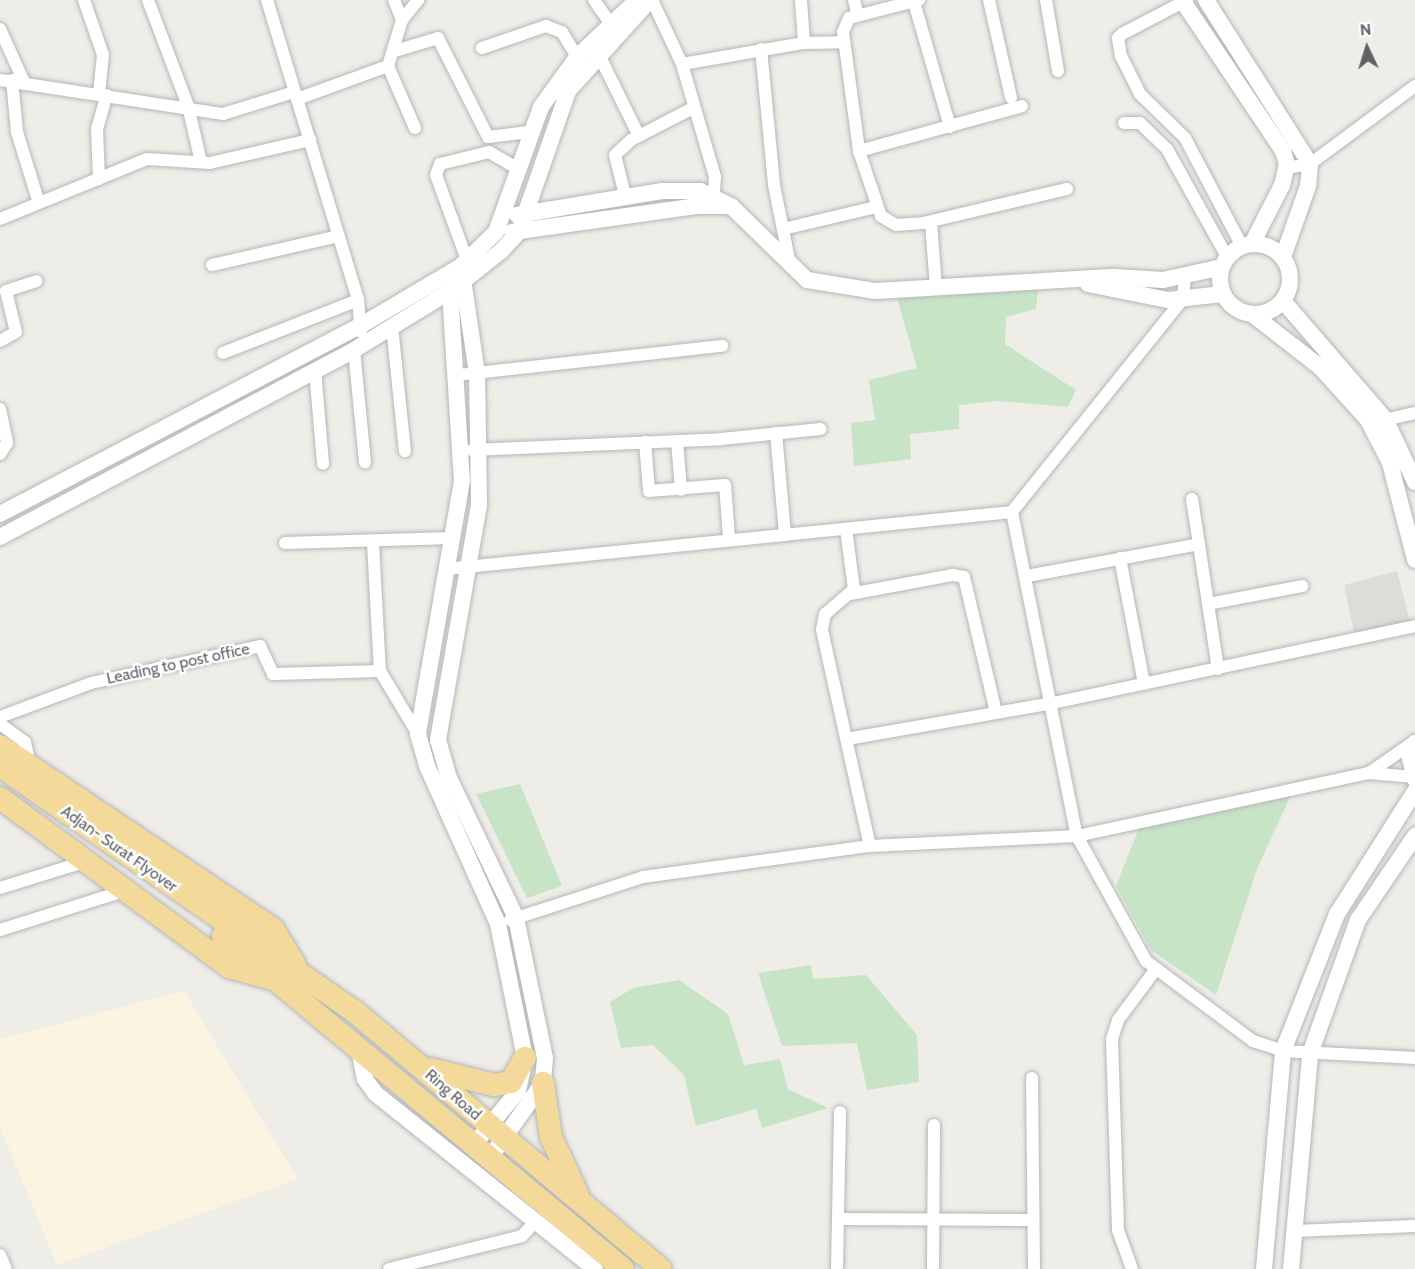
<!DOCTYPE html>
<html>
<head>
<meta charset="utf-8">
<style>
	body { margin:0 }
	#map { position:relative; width:1415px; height:1269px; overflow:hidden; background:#efede7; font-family:Cabin,sans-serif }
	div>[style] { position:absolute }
	.commercial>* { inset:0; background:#fbf4e0 }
	.industrial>* { inset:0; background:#dedcd9 }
	.green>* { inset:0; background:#c7e4c6 }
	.roads { filter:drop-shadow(0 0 2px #b4b7ba) drop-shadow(0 0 2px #b4b7ba) }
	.street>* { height:12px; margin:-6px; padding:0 6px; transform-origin:6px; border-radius:6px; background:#fff }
	.secondary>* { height:16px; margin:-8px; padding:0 8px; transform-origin:8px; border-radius:8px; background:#fff }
	.secondary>.ring { margin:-8px; padding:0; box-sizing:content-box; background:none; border:16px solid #fff; border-radius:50% }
	.highway>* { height:22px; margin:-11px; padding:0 11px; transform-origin:11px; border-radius:11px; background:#f4da9a }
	span { translate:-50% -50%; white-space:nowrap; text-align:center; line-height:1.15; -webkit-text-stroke:5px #fff; paint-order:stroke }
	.street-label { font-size:16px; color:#5e6266 }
	.north { position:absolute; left:1337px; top:18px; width:60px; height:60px; -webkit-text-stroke:4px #fff; paint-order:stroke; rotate:356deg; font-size:16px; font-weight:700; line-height:24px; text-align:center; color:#5e6266 }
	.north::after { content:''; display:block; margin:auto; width:21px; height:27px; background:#5e6266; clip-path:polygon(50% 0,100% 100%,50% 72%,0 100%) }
</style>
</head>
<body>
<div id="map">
	<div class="commercial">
		<div style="clip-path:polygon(184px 991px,298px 1179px,57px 1265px,0 1127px,0 1039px)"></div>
	</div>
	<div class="industrial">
		<div style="clip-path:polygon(1397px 571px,1411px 626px,1355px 637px,1344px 585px)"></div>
	</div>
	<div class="green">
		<div style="clip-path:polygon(1038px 290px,1036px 309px,1006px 317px,1005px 344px,1076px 390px,1068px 407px,997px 401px,959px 405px,959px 429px,910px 434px,911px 459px,854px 466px,851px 423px,875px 420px,869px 380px,917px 368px,897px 298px)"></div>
		<div style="clip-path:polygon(520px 784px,562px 886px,527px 898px,476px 794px)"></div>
		<div style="clip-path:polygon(1291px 795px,1257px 869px,1216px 995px,1151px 950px,1116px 886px,1139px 828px)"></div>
		<div style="clip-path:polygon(811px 965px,813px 979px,866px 975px,917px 1035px,919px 1082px,867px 1090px,857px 1043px,782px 1046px,758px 973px)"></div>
		<div style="clip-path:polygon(679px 980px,728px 1014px,744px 1065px,780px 1059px,788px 1089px,828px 1108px,762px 1128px,756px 1109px,696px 1126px,684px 1075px,653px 1045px,621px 1048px,610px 1002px,633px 988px)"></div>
	</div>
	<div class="roads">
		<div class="street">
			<div style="left:84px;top:0;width:58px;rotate:70.9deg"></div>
			<div style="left:103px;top:55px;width:39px;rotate:96deg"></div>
			<div style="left:148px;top:0;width:113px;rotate:69.3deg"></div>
			<div style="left:188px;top:106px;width:57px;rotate:76.9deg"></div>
			<div style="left:267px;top:0;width:313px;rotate:73.1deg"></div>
			<div style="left:358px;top:300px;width:32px;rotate:85deg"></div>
			<div style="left:394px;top:0;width:22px;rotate:68deg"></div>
			<div style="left:594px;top:0;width:29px;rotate:55deg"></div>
			<div style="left:652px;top:0;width:71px;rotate:64.9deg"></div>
			<div style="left:682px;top:64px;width:118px;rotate:73.7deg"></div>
			<div style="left:715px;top:177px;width:26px;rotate:94deg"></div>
			<div style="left:801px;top:0;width:43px;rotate:86deg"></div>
			<div style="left:854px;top:0;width:16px;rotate:76deg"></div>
			<div style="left:919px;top:0;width:72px;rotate:165.6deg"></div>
			<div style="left:849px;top:18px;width:15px;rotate:113deg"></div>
			<div style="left:843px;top:32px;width:120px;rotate:82.3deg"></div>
			<div style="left:859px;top:151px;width:69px;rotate:71.3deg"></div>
			<div style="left:881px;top:216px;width:17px;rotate:31deg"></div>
			<div style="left:896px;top:225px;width:27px;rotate:-4deg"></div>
			<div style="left:923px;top:223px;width:148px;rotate:-13.3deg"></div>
			<div style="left:989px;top:0;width:100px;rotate:77.3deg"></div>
			<div style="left:1046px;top:0;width:72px;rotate:80.4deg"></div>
			<div style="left:1187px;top:0;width:73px;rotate:152.4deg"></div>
			<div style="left:1122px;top:34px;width:6px;rotate:135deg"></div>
			<div style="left:1118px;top:38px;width:18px;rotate:81deg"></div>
			<div style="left:1121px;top:56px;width:42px;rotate:63.4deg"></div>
			<div style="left:1140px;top:94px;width:63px;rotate:44.4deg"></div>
			<div style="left:1185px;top:138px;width:122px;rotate:62.2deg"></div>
			<div style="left:914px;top:2px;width:130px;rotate:73.9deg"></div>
			<div style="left:0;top:29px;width:60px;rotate:65.6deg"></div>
			<div style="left:482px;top:48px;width:68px;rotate:-19deg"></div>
			<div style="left:546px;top:26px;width:17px;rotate:21deg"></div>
			<div style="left:562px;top:32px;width:29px;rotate:59deg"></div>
			<div style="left:761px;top:49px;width:137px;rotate:84.5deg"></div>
			<div style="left:774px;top:185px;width:81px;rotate:78.6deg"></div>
			<div style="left:395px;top:51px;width:45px;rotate:-16.8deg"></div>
			<div style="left:438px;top:38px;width:111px;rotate:63.2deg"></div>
			<div style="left:488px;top:137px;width:41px;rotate:-7deg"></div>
			<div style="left:597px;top:51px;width:95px;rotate:63.7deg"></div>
			<div style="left:682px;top:64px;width:124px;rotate:-9.8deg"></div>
			<div style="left:804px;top:43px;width:39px;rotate:-1deg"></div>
			<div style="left:0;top:80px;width:226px;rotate:8.7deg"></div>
			<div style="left:223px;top:114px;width:74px;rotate:-17.2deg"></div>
			<div style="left:12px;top:80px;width:52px;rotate:84.5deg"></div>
			<div style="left:17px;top:132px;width:74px;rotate:72.8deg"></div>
			<div style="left:297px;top:99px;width:97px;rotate:-19.9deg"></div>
			<div style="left:1124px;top:123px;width:16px"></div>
			<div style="left:1140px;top:123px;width:37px;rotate:44deg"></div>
			<div style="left:1167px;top:149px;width:124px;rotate:60.9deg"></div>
			<div style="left:415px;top:128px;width:68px;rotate:-113.5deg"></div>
			<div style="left:388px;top:66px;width:48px;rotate:-73.1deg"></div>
			<div style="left:402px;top:20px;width:26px;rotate:-51deg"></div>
			<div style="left:859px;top:151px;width:169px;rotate:-15.4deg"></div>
			<div style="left:1286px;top:168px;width:24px;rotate:-9deg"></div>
			<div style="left:1310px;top:164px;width:131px;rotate:-36.6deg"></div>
			<div style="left:99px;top:179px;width:50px;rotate:-92.3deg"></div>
			<div style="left:97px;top:129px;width:35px;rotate:-74deg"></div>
			<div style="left:626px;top:199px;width:45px;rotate:-104deg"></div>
			<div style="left:615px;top:155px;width:22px;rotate:-43deg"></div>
			<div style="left:631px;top:140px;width:70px;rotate:-27.3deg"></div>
			<div style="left:0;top:219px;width:159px;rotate:-22.2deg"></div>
			<div style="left:147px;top:159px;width:63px;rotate:3.6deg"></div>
			<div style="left:210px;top:163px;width:103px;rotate:-13deg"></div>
			<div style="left:931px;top:222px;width:66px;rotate:85.7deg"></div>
			<div style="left:783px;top:229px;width:96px;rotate:-13.3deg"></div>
			<div style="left:467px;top:260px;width:90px;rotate:-110deg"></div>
			<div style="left:436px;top:175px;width:12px;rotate:-70deg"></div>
			<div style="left:440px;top:164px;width:50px;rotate:-13.8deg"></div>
			<div style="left:489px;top:152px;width:32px;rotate:30deg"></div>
			<div style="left:212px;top:265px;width:130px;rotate:-12.9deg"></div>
			<div style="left:1185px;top:276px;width:23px;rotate:95deg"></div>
			<div style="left:1183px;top:299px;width:273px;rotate:128.8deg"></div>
			<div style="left:1012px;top:512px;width:330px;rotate:78.7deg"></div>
			<div style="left:1077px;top:836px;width:143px;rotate:61.1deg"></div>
			<div style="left:1146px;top:961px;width:134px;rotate:36.8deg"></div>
			<div style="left:1253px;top:1041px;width:32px;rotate:18deg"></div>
			<div style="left:1283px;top:1051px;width:132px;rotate:3deg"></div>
			<div style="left:392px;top:326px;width:126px;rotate:84.1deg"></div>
			<div style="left:0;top:341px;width:18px;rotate:-29deg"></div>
			<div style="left:16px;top:332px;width:42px;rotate:-103.7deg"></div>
			<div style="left:6px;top:291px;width:32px;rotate:-18deg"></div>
			<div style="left:354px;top:350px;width:113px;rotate:84.4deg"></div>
			<div style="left:223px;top:353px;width:145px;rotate:-21.4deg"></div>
			<div style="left:315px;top:370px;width:94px;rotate:85.1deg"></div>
			<div style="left:458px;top:375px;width:266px;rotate:-6.3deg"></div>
			<div style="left:0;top:409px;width:35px;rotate:78deg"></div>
			<div style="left:7px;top:443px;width:13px;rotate:122deg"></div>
			<div style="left:1380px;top:421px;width:36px;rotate:-13deg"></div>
			<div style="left:776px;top:433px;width:100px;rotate:84.9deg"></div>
			<div style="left:677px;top:441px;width:49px;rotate:85.3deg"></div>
			<div style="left:645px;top:442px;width:49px;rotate:85.3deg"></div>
			<div style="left:649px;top:491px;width:76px;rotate:-4.5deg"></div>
			<div style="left:725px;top:485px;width:52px;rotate:85.6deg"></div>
			<div style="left:472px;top:450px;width:249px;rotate:-2.5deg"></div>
			<div style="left:721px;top:439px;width:100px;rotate:-5.7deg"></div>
			<div style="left:1192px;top:499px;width:172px;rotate:81.3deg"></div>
			<div style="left:846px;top:529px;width:61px;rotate:82.4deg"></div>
			<div style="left:854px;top:589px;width:38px;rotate:139deg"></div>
			<div style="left:825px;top:614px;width:16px;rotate:101deg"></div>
			<div style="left:822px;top:630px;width:221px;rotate:77.5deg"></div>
			<div style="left:285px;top:543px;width:166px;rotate:-1.7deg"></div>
			<div style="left:373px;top:543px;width:128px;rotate:86.9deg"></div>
			<div style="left:1120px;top:558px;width:128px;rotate:79.2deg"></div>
			<div style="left:446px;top:569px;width:569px;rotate:-5.75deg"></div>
			<div style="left:1027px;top:576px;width:175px;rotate:-10.5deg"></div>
			<div style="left:850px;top:594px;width:105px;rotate:-10.5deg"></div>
			<div style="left:953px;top:575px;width:11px;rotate:10deg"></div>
			<div style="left:964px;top:577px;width:139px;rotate:76.7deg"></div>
			<div style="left:1208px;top:604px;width:96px;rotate:-10.8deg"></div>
			<div style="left:0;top:717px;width:97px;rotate:-20.5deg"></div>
			<div style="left:91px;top:683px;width:173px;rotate:-12.3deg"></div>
			<div style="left:260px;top:646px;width:31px;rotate:65deg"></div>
			<div style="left:273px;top:674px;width:107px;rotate:-1.6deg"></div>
			<div style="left:380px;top:671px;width:74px;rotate:58.9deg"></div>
			<div style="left:0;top:724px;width:31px;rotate:36deg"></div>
			<div style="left:25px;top:742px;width:25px;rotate:78deg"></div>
			<div style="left:847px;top:739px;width:209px;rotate:-9.9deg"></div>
			<div style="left:1053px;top:703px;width:370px;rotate:-12deg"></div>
			<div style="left:1369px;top:773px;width:56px;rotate:-34.8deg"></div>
			<div style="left:0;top:888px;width:91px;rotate:-17.2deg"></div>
			<div style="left:510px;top:920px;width:140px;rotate:-17.9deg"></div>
			<div style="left:643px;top:877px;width:229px;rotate:-7.8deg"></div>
			<div style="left:870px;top:846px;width:207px;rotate:-2.8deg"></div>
			<div style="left:1077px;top:836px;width:299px;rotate:-12.2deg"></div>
			<div style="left:1369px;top:773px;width:45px;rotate:5.1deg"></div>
			<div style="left:0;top:930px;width:133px;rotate:-17.5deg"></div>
			<div style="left:1032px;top:1078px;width:191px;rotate:89.4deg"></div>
			<div style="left:838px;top:1219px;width:195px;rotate:0.3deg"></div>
			<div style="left:1295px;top:1231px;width:120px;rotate:-2.4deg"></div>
			<div style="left:0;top:1255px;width:15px;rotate:67deg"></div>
			<div style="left:389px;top:1269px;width:137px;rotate:-13.9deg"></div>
			<div style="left:522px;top:1236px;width:19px;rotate:-47deg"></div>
			<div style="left:837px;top:1269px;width:157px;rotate:-88.9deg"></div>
			<div style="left:933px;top:1269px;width:144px;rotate:-89.6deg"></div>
			<div style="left:1132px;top:1269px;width:41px;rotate:-109.7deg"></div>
			<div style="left:1118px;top:1230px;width:191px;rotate:-91.8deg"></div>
			<div style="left:1112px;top:1039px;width:20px;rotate:-72deg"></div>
			<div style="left:1118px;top:1020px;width:64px;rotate:-53.3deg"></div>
		</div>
		<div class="secondary">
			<div style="left:1182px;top:0;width:182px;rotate:56.2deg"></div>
			<div style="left:1283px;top:151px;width:14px;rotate:73deg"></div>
			<div style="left:1287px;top:164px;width:22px;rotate:103deg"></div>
			<div style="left:1282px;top:185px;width:66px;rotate:117deg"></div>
			<div style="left:1206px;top:0;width:194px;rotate:57.6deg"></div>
			<div style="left:1310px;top:164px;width:22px;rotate:95deg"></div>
			<div style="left:1308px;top:186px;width:75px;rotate:109.4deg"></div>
			<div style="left:517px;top:215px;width:147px;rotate:-9.4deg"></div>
			<div style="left:662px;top:191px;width:38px"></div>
			<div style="left:700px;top:191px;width:34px;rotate:26deg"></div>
			<div style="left:731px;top:206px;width:106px;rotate:44.2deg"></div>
			<div style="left:807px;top:280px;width:70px;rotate:9.1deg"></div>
			<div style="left:876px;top:291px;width:239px;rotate:-3.4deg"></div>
			<div style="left:1115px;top:277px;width:48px;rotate:3.6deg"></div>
			<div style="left:1163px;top:280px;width:60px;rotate:-12.4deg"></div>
			<div style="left:512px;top:232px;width:186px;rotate:-8deg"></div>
			<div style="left:696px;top:206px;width:34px"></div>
			<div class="ring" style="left:1220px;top:244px;width:54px;height:54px"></div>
			<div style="left:461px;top:266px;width:108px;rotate:81.5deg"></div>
			<div style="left:477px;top:373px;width:132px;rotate:89.1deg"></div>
			<div style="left:479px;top:505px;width:239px;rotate:99.9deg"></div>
			<div style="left:438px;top:740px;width:40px;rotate:74deg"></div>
			<div style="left:449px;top:778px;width:155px;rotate:64.4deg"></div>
			<div style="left:516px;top:918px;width:143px;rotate:78.3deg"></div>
			<div style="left:545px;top:1058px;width:25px;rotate:95deg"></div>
			<div style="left:543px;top:1083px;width:95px;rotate:125.5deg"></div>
			<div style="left:449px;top:275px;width:206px;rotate:86.4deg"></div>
			<div style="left:462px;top:481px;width:257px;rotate:99.9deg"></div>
			<div style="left:418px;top:734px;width:33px;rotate:74deg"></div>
			<div style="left:427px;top:766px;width:173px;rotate:65.8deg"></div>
			<div style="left:498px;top:924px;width:137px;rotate:78.6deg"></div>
			<div style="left:525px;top:1058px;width:34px;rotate:102deg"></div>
			<div style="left:518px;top:1091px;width:72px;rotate:129.4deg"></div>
			<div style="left:1088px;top:284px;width:82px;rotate:11.3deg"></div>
			<div style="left:1168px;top:300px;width:55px;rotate:-6.2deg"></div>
			<div style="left:1283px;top:301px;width:156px;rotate:49.2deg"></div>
			<div style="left:1385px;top:419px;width:70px;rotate:64.5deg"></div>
			<div style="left:1252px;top:314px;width:86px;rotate:37.9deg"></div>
			<div style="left:1320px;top:367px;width:72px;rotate:47.8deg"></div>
			<div style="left:1368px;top:420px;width:48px;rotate:62.9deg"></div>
			<div style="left:1390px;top:463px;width:100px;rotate:75.5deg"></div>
			<div style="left:0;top:514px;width:406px;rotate:-27.6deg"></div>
			<div style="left:360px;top:326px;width:117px;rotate:-30.7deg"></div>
			<div style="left:461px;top:266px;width:49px;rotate:-44.2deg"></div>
			<div style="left:496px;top:232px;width:133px;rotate:-70.2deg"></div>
			<div style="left:541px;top:107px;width:62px;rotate:-54.2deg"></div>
			<div style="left:577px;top:57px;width:83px;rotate:-43.5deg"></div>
			<div style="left:0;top:537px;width:400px;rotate:-27.8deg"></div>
			<div style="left:354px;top:350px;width:115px;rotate:-31.5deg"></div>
			<div style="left:452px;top:290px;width:63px;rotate:-38.5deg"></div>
			<div style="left:501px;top:251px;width:26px;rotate:-47deg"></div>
			<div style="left:519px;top:232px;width:149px;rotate:-70.8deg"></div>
			<div style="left:568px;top:91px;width:122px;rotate:-48deg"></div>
			<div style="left:1415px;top:743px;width:16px;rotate:108deg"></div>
			<div style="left:1410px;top:758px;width:22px;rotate:77deg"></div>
			<div style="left:360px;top:1054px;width:25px;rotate:79deg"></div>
			<div style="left:365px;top:1079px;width:19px;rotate:54deg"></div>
			<div style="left:376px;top:1094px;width:280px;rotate:38.6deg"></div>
			<div style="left:1264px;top:1269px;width:219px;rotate:-85deg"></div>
			<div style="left:1283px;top:1051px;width:147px;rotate:-68.5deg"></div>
			<div style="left:1337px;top:914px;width:146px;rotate:-57.6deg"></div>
			<div style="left:1291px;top:1269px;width:216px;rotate:-84.9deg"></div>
			<div style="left:1310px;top:1054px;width:142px;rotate:-70.3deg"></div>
			<div style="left:1358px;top:920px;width:102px;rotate:-55.8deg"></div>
		</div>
		<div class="highway">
			<div style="left:0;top:746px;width:329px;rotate:33.8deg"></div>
			<div style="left:273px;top:929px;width:42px;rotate:58.6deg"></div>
			<div style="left:0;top:766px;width:429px;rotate:34.7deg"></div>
			<div style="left:353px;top:1010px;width:402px;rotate:40.1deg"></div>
			<div style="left:0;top:798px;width:285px;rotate:36.4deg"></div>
			<div style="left:229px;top:967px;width:41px;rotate:15.4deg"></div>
			<div style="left:223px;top:936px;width:520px;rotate:39.78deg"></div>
			<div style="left:430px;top:1069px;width:66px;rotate:14deg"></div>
			<div style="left:494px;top:1085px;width:17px;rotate:-10deg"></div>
			<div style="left:511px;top:1082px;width:28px;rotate:-60deg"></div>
			<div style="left:543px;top:1083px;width:55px;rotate:81.6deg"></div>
			<div style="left:551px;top:1137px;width:62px;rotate:65.1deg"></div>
		</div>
	</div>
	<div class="street-label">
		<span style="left:178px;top:664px;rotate:-12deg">Leading to post office</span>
		<span style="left:119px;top:849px;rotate:35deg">Adjan- Surat Flyover</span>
		<span style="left:453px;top:1095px;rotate:41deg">Ring Road</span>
	</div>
	<div class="north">N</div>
</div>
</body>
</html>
